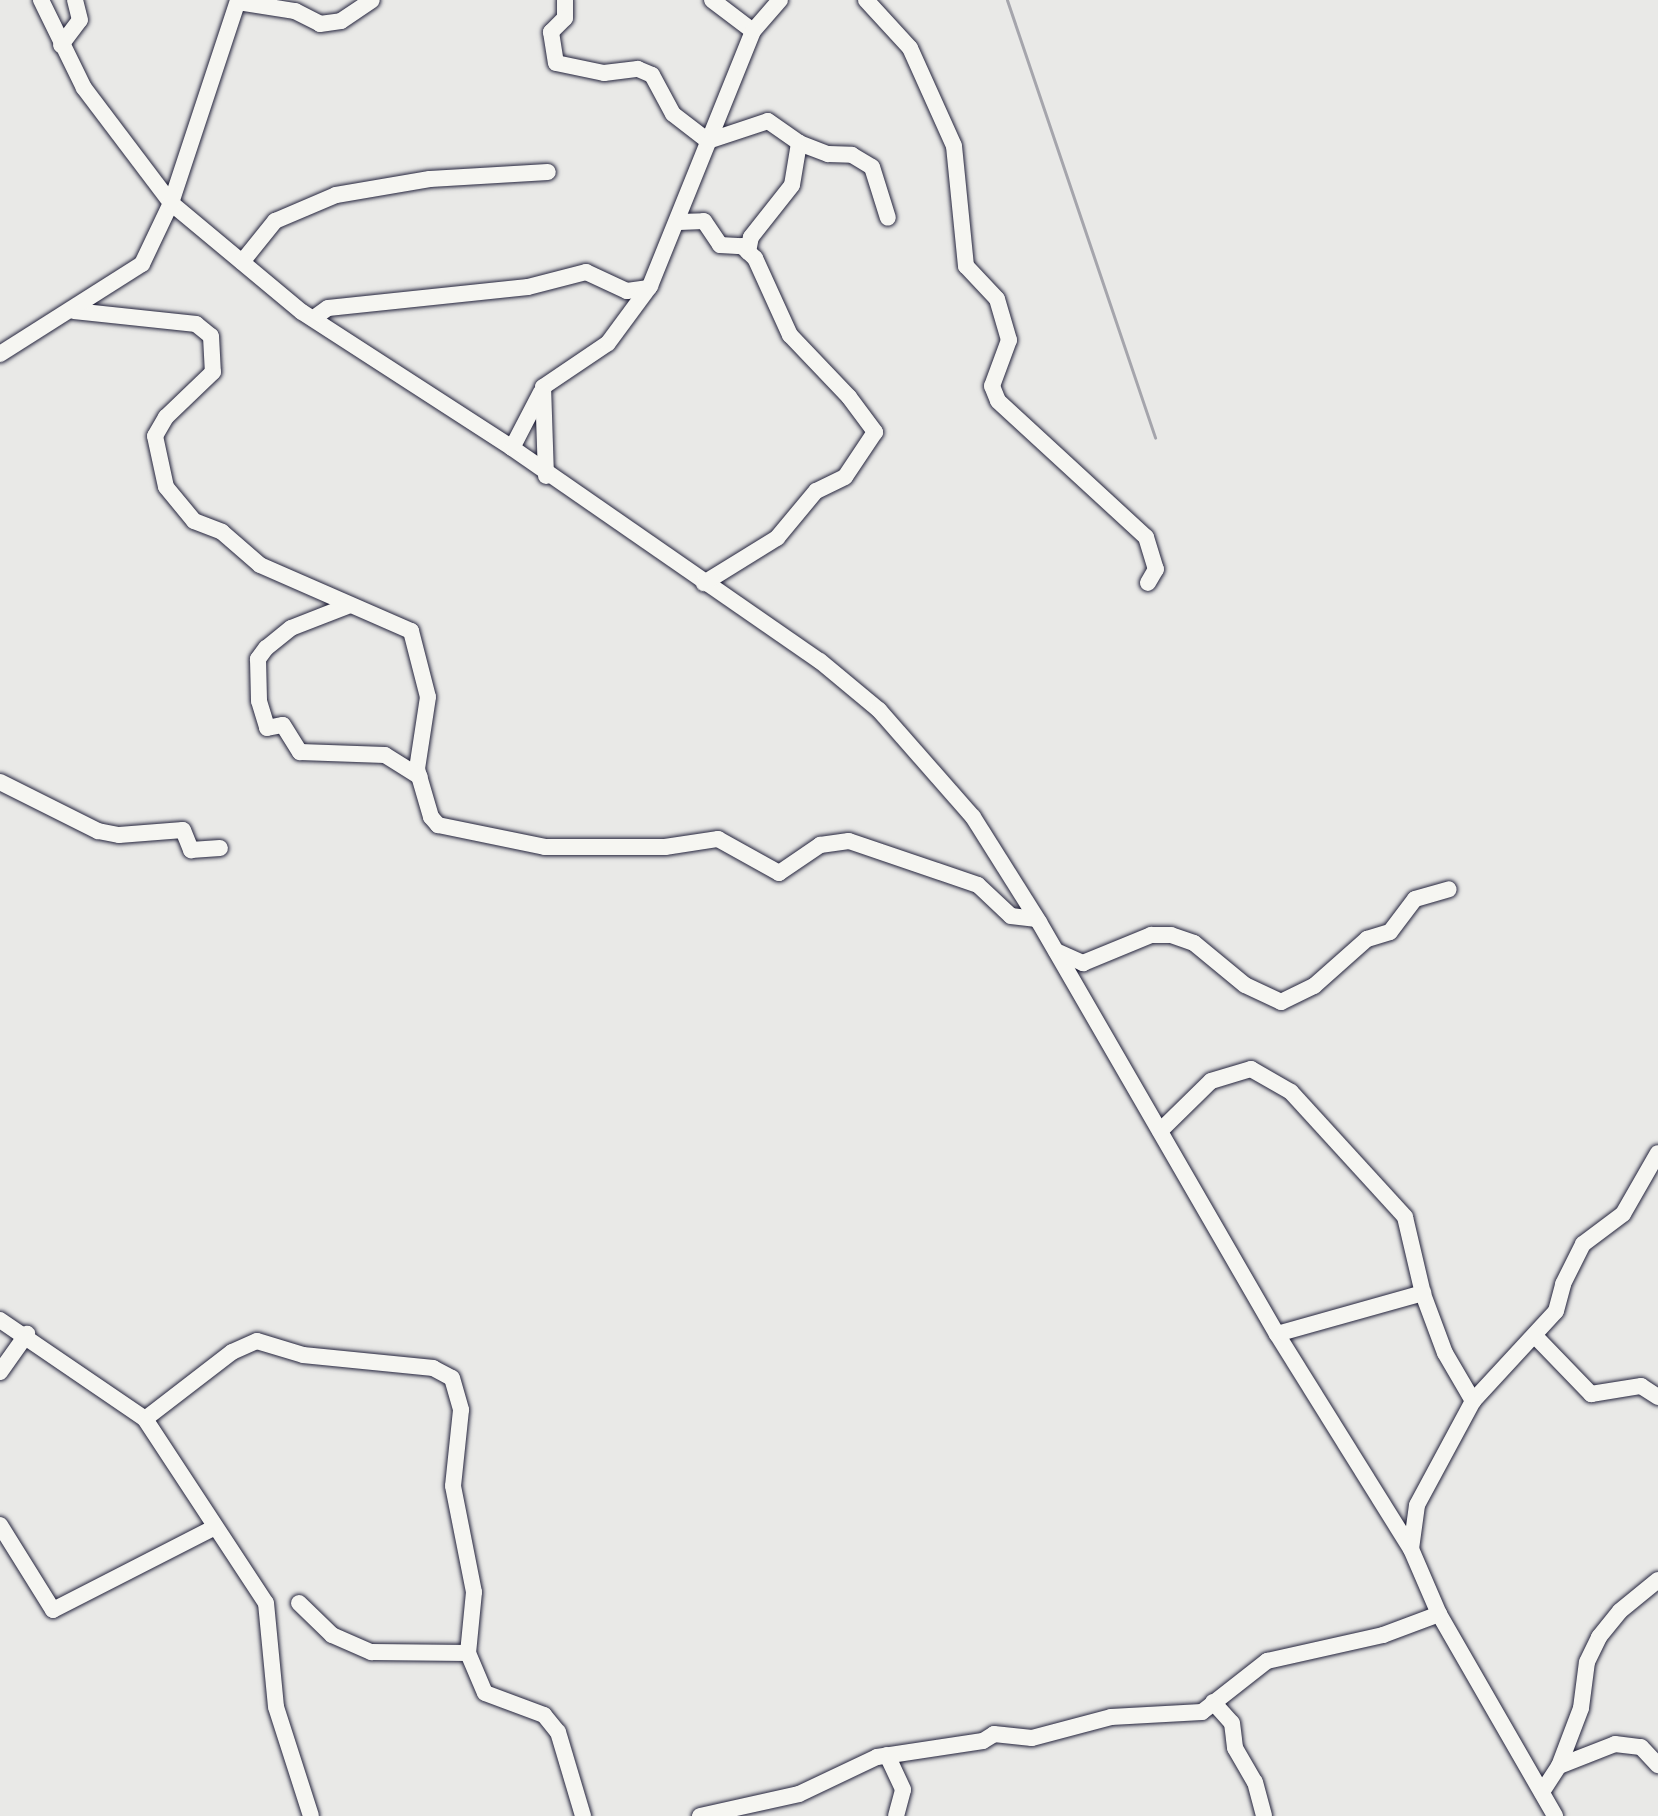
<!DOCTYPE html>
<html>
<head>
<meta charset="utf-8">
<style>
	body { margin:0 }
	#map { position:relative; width:1658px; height:1816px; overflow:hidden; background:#e9e9e7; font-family:Kalam,sans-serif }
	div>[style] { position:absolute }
	.stream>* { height:3px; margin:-1.5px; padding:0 1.5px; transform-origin:1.5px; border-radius:1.5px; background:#a5a5ac }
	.roads { filter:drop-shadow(0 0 2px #22223b) drop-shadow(0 0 2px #22223b) }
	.minor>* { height:16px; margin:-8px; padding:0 8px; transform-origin:8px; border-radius:8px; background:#f6f6f2 }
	span { translate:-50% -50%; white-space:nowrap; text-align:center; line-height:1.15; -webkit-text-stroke:6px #f6f6f2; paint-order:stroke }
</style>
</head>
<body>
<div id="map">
	<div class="stream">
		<div style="left:1007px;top:0;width:462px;rotate:71.3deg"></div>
	</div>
	<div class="roads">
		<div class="minor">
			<div style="left:41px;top:0;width:98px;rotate:64deg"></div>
			<div style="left:84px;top:88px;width:144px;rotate:52.9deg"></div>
			<div style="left:171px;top:203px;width:170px;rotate:39.8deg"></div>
			<div style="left:302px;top:312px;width:250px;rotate:32.9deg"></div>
			<div style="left:512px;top:448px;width:374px;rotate:34.7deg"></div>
			<div style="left:820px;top:661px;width:77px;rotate:39.7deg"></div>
			<div style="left:879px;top:710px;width:142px;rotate:48.7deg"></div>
			<div style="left:973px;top:817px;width:124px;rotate:57.8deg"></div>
			<div style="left:1039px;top:922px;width:476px;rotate:60deg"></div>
			<div style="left:1277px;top:1334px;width:253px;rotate:58.1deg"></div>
			<div style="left:1411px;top:1549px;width:71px;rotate:66.7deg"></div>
			<div style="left:1439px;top:1614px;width:233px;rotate:60.1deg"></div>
			<div style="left:565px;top:0;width:18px;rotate:90deg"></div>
			<div style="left:565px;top:18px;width:20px;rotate:135deg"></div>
			<div style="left:551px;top:32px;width:31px;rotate:81deg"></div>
			<div style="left:556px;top:63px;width:49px;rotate:11.8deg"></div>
			<div style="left:604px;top:73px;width:34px;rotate:-7deg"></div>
			<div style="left:638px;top:69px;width:15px;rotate:23deg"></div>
			<div style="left:652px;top:75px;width:44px;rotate:61.7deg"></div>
			<div style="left:673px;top:114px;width:44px;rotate:37.6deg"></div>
			<div style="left:708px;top:141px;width:63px;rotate:-18.4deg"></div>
			<div style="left:768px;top:121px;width:38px;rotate:35deg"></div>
			<div style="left:799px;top:143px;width:31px;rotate:21deg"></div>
			<div style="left:828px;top:154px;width:24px;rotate:2deg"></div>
			<div style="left:852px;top:155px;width:23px;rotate:31deg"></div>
			<div style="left:872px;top:167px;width:53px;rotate:72.6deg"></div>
			<div style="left:712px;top:0;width:51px;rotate:37.1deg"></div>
			<div style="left:866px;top:0;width:65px;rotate:47.5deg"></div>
			<div style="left:910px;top:48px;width:107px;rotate:65.8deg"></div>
			<div style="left:954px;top:146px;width:121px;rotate:84.3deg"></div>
			<div style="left:966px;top:266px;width:45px;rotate:46.8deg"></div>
			<div style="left:997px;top:299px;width:43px;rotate:73.7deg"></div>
			<div style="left:1009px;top:340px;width:49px;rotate:110.3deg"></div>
			<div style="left:992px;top:386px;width:16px;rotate:68deg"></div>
			<div style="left:998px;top:401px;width:201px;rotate:42.6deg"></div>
			<div style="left:1146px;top:537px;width:34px;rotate:73deg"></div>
			<div style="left:1156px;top:569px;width:16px;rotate:120deg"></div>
			<div style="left:238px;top:2px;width:58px;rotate:9deg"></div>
			<div style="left:295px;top:11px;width:28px;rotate:27deg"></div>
			<div style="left:320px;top:24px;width:21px;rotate:-8deg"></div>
			<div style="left:341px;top:21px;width:37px;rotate:-34deg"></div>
			<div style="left:61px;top:45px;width:31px;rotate:-53deg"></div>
			<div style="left:80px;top:20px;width:21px;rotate:-104deg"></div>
			<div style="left:679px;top:222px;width:25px;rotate:-2deg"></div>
			<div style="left:704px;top:221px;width:29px;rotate:56deg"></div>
			<div style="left:720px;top:245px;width:22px;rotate:3deg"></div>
			<div style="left:742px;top:246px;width:18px;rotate:43deg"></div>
			<div style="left:755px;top:258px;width:85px;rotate:65.6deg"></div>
			<div style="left:790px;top:335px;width:86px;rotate:46.4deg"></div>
			<div style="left:849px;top:397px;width:44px;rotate:53.4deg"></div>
			<div style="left:875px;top:432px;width:54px;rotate:123.7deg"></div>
			<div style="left:845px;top:477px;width:32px;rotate:154deg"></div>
			<div style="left:816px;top:491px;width:61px;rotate:129.7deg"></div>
			<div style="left:777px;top:538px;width:86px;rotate:148.3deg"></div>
			<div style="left:748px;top:252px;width:15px;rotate:-79deg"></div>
			<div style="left:751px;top:237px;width:66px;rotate:-51.7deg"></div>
			<div style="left:792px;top:185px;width:43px;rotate:-80.5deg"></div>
			<div style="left:242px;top:262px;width:53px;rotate:-51.2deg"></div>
			<div style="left:275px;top:221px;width:66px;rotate:-23.1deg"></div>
			<div style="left:336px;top:195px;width:95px;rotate:-9.7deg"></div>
			<div style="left:430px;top:179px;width:118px;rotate:-3.4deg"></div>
			<div style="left:74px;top:311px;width:123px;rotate:6.1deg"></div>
			<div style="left:196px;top:324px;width:19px;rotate:39deg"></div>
			<div style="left:211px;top:336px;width:36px;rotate:87deg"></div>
			<div style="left:213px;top:372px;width:65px;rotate:136.2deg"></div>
			<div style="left:166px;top:417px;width:22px;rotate:120deg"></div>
			<div style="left:155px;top:436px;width:52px;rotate:77.8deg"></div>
			<div style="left:166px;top:487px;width:44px;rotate:50.5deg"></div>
			<div style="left:194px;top:521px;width:30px;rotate:21deg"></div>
			<div style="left:222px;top:532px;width:50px;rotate:41deg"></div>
			<div style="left:260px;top:565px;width:165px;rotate:23.6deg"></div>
			<div style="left:411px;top:631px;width:68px;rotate:75.6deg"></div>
			<div style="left:428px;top:697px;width:73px;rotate:98.7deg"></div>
			<div style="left:417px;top:769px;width:50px;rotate:73.7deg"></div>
			<div style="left:431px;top:817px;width:11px;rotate:49deg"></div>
			<div style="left:438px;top:825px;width:109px;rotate:11.6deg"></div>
			<div style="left:545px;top:847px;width:120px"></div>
			<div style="left:665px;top:847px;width:54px;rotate:-8.6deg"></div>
			<div style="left:718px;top:839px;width:70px;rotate:29.1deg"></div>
			<div style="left:779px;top:873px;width:50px;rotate:-34.3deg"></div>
			<div style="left:820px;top:845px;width:29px;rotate:-8deg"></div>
			<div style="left:849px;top:841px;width:136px;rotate:18.8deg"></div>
			<div style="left:978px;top:885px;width:45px;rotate:43.2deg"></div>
			<div style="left:1011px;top:916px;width:26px;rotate:7deg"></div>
			<div style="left:314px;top:318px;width:17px;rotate:-36deg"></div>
			<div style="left:328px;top:308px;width:201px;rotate:-6deg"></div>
			<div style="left:528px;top:287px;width:60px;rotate:-14.5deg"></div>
			<div style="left:586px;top:272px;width:45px;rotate:24.9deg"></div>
			<div style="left:627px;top:291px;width:22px;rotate:-8deg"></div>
			<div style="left:0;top:354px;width:168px;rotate:-32.4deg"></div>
			<div style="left:142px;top:264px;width:68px;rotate:-64.6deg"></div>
			<div style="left:171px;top:203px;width:214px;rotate:-71.7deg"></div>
			<div style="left:512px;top:448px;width:63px;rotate:-62.6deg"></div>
			<div style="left:546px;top:476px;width:89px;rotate:-91.9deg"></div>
			<div style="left:543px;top:387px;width:78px;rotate:-34.1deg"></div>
			<div style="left:608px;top:343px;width:71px;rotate:-53.6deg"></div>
			<div style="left:650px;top:286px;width:275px;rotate:-68deg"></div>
			<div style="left:753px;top:31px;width:41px;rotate:-48.9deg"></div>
			<div style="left:350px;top:605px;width:63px;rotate:158.7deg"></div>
			<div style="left:291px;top:628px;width:32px;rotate:141deg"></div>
			<div style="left:266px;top:648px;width:14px;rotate:126deg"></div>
			<div style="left:258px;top:659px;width:42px;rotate:88.6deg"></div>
			<div style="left:259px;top:701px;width:28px;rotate:73deg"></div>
			<div style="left:267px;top:728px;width:16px;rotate:-11deg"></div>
			<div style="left:283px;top:725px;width:32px;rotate:58deg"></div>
			<div style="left:300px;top:752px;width:85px;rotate:2deg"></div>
			<div style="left:385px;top:755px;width:41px;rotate:32.2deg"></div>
			<div style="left:0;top:782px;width:110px;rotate:26.6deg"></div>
			<div style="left:98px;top:831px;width:21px;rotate:11deg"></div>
			<div style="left:119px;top:835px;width:64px;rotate:-4.5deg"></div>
			<div style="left:183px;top:830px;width:22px;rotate:68deg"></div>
			<div style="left:191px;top:850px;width:29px;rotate:-4deg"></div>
			<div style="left:1056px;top:951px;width:30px;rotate:24deg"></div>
			<div style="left:1083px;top:963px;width:74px;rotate:-22.4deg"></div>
			<div style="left:1151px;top:935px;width:20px"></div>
			<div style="left:1171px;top:935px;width:24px;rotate:19deg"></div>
			<div style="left:1194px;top:943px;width:66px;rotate:39.5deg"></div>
			<div style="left:1245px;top:985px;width:40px;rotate:25deg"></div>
			<div style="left:1281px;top:1002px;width:37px;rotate:-26deg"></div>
			<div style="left:1314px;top:986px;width:71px;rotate:-41.6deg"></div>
			<div style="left:1367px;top:939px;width:24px;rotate:-17deg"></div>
			<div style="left:1390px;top:932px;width:41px;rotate:-52.9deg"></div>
			<div style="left:1415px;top:899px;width:35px;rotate:-16deg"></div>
			<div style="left:1160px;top:1131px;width:71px;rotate:-44.4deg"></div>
			<div style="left:1211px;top:1081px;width:42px;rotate:-16.7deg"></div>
			<div style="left:1251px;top:1069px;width:46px;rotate:29.9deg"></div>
			<div style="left:1291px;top:1092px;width:169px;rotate:47.6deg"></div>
			<div style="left:1405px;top:1217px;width:79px;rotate:76.8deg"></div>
			<div style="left:1423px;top:1294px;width:63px;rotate:69.6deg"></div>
			<div style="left:1445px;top:1353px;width:56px;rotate:59.7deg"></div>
			<div style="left:0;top:1320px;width:176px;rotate:34.3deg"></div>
			<div style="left:145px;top:1419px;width:220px;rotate:56.7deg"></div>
			<div style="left:266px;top:1603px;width:104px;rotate:84.5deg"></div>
			<div style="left:276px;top:1707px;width:114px;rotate:72.2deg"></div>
			<div style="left:1277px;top:1334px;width:152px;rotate:-15.7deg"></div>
			<div style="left:1535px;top:1336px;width:81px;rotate:46deg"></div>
			<div style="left:1591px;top:1394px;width:51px;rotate:-9.1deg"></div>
			<div style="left:1641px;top:1386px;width:20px;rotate:33deg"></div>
			<div style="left:0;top:1372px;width:47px;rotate:-54.6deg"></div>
			<div style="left:145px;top:1419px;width:110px;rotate:-37.6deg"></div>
			<div style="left:232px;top:1352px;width:27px;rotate:-24deg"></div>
			<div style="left:257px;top:1341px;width:48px;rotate:16.9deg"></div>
			<div style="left:303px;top:1355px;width:131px;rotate:5.7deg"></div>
			<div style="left:433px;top:1368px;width:21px;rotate:28deg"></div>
			<div style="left:452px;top:1378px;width:33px;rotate:74deg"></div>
			<div style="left:461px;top:1410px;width:76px;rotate:96deg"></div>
			<div style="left:453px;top:1486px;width:108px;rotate:78.8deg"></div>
			<div style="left:474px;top:1592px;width:61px;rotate:95.6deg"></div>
			<div style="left:0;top:1525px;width:100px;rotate:58.1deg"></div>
			<div style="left:53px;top:1610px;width:182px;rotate:-27.1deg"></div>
			<div style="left:1411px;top:1549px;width:44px;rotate:-82.2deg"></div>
			<div style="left:1417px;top:1505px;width:118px;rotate:-61.7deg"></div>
			<div style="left:1473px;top:1401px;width:122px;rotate:-47.3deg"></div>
			<div style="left:1556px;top:1311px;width:28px;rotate:-75deg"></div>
			<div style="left:1563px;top:1284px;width:45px;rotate:-63.4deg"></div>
			<div style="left:1583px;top:1244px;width:50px;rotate:-36.9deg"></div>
			<div style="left:1623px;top:1214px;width:70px;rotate:-60.2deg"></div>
			<div style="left:299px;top:1603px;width:46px;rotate:44.1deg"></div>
			<div style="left:332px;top:1635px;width:43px;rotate:23.6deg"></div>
			<div style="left:371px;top:1652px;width:97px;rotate:0.6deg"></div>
			<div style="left:468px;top:1653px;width:43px;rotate:67deg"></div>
			<div style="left:485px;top:1693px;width:63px;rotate:20.4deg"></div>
			<div style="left:544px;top:1715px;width:22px;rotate:51deg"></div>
			<div style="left:558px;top:1732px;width:88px;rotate:73.4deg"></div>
			<div style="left:1213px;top:1702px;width:28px;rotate:48deg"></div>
			<div style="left:1232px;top:1723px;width:25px;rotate:83deg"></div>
			<div style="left:1235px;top:1748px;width:39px;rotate:60deg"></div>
			<div style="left:1255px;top:1782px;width:35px;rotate:75deg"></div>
			<div style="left:887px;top:1755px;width:38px;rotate:65deg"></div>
			<div style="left:903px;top:1790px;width:27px;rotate:105deg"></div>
			<div style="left:1559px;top:1766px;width:60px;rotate:-21.4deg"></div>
			<div style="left:1615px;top:1744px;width:26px;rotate:7deg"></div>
			<div style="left:1641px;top:1747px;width:25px;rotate:47deg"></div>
			<div style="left:1542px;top:1792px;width:31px;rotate:-57deg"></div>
			<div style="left:1559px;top:1766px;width:62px;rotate:-69.2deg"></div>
			<div style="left:1581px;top:1708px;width:46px;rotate:-82.6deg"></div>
			<div style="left:1587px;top:1662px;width:28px;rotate:-64deg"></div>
			<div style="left:1599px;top:1637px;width:33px;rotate:-51deg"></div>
			<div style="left:1620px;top:1611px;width:49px;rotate:-39.2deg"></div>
			<div style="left:700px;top:1816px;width:101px;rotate:-12.5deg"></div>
			<div style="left:799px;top:1794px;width:86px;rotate:-25.4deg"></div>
			<div style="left:877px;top:1757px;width:107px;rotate:-8.6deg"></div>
			<div style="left:983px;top:1741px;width:13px;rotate:-32deg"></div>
			<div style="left:994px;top:1734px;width:38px;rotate:6deg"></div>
			<div style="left:1032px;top:1738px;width:82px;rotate:-14.9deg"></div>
			<div style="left:1111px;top:1717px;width:91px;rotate:-3.1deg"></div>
			<div style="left:1202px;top:1712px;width:83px;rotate:-38.1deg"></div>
			<div style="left:1267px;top:1661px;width:119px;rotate:-12.6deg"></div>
			<div style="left:1383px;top:1635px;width:60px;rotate:-20.6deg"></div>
		</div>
	</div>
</div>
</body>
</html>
